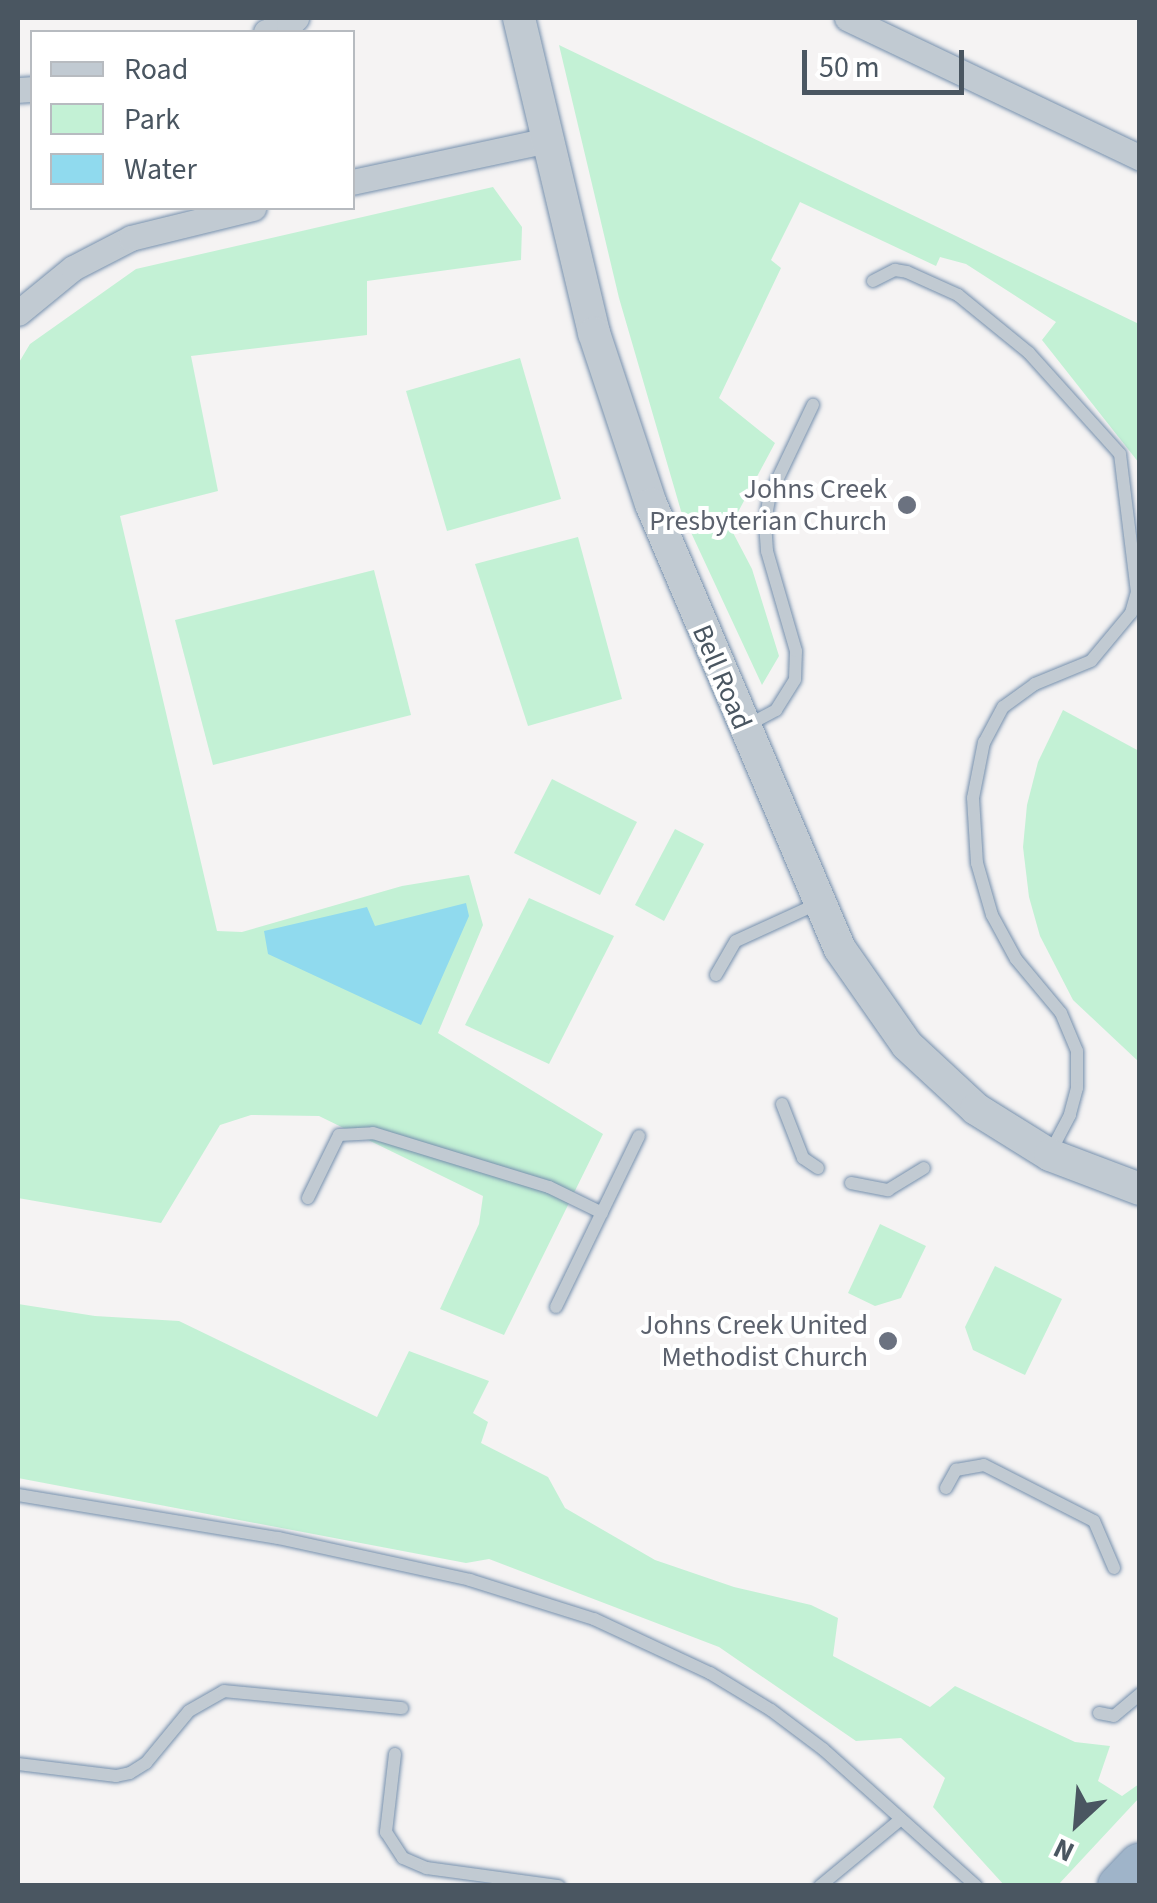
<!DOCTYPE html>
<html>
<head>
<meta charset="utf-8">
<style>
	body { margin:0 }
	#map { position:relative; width:1157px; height:1903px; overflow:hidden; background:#f5f3f3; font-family:"Source Sans 3",sans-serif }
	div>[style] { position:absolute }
	.green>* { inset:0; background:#c3f1d5 }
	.water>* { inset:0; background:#90daee }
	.roads { filter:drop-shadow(0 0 2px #7690ad) drop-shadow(0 0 2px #7690ad) }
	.service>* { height:12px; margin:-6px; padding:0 6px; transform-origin:6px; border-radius:6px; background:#c1cad2 }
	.minor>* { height:25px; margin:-12.5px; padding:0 12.5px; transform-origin:12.5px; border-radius:12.5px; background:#c1cad2 }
	.tertiary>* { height:32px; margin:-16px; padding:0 16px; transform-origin:16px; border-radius:16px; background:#c1cad2 }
	.trunk>* { height:42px; margin:-21px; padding:0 21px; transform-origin:21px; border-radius:21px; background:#9fb4c9 }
	.dots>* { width:28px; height:28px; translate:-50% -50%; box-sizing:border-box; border:5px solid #fff; border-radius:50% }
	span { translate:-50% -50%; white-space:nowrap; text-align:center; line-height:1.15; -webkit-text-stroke:8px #fff; paint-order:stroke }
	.worship-label { font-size:28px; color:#5b616d }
	.right { translate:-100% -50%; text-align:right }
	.street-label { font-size:28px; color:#4a5661 }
	.frame { position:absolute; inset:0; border:20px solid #4a5661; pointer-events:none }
	.legend { position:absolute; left:30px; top:30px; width:325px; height:180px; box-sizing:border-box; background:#fff; border:2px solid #b7bbc0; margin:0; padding:12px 18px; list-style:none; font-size:30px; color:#4a5661 }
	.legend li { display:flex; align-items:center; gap:20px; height:50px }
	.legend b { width:50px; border:2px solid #b7bbc0 }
	.north { position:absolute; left:1027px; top:1773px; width:100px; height:100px; -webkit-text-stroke:8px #fff; paint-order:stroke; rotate:206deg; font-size:28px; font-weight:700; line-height:40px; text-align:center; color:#4a5661 }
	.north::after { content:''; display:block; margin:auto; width:35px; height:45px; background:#4a5661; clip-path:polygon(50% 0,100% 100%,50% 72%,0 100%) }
	.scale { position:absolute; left:802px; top:50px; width:162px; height:45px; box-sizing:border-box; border:5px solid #4a5661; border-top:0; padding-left:12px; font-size:30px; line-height:35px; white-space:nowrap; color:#4a5661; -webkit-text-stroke:8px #fff; paint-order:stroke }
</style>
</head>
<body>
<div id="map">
	<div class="green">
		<div style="clip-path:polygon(559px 45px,1139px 324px,1139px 463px,1042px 340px,1056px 322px,966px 264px,940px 257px,936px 266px,800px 202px,771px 260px,781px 268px,719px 398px,775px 443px,730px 527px,752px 569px,779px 656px,762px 685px,681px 511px,619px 298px)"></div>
		<div style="clip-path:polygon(493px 187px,522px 227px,521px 260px,367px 281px,367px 335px,191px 356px,218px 491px,120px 516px,217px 931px,242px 932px,402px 886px,469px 875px,483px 925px,438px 1033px,603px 1134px,504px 1335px,440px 1309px,479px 1224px,483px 1196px,319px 1116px,251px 1115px,220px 1125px,161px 1223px,18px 1198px,18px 364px,30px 344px,136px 269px)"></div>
		<div style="clip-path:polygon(520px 358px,561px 499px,447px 531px,406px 391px)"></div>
		<div style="clip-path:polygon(578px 537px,622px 699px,528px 726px,475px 564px)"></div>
		<div style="clip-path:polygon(374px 570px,411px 715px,213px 765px,175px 620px)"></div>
		<div style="clip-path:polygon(1063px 710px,1139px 751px,1139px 1062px,1073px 1000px,1040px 936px,1029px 897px,1023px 847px,1027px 805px,1038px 762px)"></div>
		<div style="clip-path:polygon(552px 779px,637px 822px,600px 895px,514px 853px)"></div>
		<div style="clip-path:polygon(675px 829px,704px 844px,664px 921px,635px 905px)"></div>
		<div style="clip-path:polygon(529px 898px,614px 936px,549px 1064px,465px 1025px)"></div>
		<div style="clip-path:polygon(880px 1224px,926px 1246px,901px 1298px,875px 1306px,848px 1293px)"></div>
		<div style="clip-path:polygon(995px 1266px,1062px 1299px,1025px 1375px,973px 1350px,965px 1327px)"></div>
		<div style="clip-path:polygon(18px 1304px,95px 1316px,179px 1321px,377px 1417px,409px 1351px,489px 1381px,473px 1413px,488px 1422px,481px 1443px,548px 1477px,565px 1508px,655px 1560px,734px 1587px,811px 1605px,838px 1618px,833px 1656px,930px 1707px,955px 1686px,1075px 1742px,1110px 1746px,1098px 1781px,1122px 1796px,1139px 1784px,1139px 1798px,1058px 1885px,1004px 1885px,933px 1807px,945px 1778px,901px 1738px,856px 1741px,719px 1647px,489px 1559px,466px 1563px,18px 1478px)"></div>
	</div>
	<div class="water">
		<div style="clip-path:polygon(466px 903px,469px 916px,421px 1025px,268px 954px,264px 931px,367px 907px,375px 926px)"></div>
	</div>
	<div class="roads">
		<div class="service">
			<div style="left:873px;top:281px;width:25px;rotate:-27deg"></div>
			<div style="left:895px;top:270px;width:12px;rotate:9deg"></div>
			<div style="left:907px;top:272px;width:56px;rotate:24.3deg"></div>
			<div style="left:958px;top:295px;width:92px;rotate:39.2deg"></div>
			<div style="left:1029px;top:353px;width:136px;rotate:48deg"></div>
			<div style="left:1120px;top:454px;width:139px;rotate:83deg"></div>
			<div style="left:1137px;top:592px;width:22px;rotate:106deg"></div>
			<div style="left:1131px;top:613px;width:62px;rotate:129.8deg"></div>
			<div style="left:1091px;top:661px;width:61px;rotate:157.7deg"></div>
			<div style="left:1035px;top:684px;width:39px;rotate:144deg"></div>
			<div style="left:1003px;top:707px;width:40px;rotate:118deg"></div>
			<div style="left:984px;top:742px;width:57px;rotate:101.1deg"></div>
			<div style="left:973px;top:798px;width:65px;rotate:86.5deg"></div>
			<div style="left:977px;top:863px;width:54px;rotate:73.9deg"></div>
			<div style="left:992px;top:915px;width:50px;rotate:61.4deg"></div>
			<div style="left:1016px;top:959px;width:70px;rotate:50.2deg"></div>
			<div style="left:1061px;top:1013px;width:41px;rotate:67.2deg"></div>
			<div style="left:1077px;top:1051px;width:37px;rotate:90deg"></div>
			<div style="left:1077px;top:1088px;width:28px;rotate:105deg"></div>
			<div style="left:1070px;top:1115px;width:43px;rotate:117.8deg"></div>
			<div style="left:748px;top:725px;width:32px;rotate:-28deg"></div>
			<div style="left:776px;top:710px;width:36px;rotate:-58deg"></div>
			<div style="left:795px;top:679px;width:28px;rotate:-88deg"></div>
			<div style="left:796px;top:651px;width:104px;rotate:-106.2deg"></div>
			<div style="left:767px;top:551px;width:29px;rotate:-94deg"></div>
			<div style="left:765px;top:522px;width:27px;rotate:-80deg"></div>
			<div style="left:770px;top:495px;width:100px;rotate:-64.5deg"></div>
			<div style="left:716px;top:975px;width:39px;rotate:-60deg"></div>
			<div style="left:736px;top:941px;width:91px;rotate:-24.6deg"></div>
			<div style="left:782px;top:1104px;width:58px;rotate:68.7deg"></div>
			<div style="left:803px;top:1158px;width:18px;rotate:34deg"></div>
			<div style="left:851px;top:1183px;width:38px;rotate:11deg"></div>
			<div style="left:888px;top:1190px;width:42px;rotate:-31.4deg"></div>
			<div style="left:308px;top:1198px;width:70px;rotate:-63.8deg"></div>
			<div style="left:339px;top:1135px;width:34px;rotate:-3deg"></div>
			<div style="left:373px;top:1133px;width:184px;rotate:17.1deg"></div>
			<div style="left:549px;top:1187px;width:59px;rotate:26.1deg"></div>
			<div style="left:556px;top:1307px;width:190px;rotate:-64.1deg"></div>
			<div style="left:946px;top:1488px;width:21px;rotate:-61deg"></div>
			<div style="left:956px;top:1470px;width:28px;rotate:-10deg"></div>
			<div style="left:984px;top:1465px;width:123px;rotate:27deg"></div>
			<div style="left:1094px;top:1521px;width:51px;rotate:66.9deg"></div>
			<div style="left:18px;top:1495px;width:264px;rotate:9.4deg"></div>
			<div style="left:278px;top:1538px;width:197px;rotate:12.3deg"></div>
			<div style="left:470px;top:1580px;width:130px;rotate:17.5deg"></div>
			<div style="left:594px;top:1619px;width:128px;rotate:25deg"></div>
			<div style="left:710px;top:1673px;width:71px;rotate:31.2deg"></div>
			<div style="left:771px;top:1710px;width:65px;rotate:36.9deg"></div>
			<div style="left:823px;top:1749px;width:205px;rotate:41.8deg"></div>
			<div style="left:1099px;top:1713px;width:15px;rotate:11deg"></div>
			<div style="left:1114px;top:1716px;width:34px;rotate:-40deg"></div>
			<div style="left:395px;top:1754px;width:79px;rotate:96.6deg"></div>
			<div style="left:386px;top:1832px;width:31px;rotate:57deg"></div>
			<div style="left:403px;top:1858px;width:26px;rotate:23deg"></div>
			<div style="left:427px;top:1868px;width:133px;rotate:7.8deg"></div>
			<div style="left:18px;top:1764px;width:99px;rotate:7deg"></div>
			<div style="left:116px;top:1776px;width:14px;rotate:-12deg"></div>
			<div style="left:130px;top:1773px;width:19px;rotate:-32deg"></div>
			<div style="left:146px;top:1763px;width:67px;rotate:-50.4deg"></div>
			<div style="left:189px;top:1711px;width:40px;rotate:-29.7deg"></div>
			<div style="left:224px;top:1691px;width:179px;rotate:5.5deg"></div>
			<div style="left:820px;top:1886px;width:105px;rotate:-39.6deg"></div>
		</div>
		<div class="minor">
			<div style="left:847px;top:18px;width:325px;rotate:25.5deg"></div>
			<div style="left:266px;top:32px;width:24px;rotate:-17deg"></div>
			<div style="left:289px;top:25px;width:10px;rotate:-45deg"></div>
			<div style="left:18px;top:90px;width:14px;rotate:-4deg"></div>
			<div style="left:352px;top:182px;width:200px;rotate:-12.1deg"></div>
			<div style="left:18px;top:313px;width:71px;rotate:-39.3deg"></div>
			<div style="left:73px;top:268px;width:65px;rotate:-27.3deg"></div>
			<div style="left:131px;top:238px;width:126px;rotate:-13.8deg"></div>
		</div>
		<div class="tertiary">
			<div style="left:519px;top:18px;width:324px;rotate:76.6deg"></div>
			<div style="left:594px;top:333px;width:180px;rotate:71.6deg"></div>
			<div style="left:651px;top:504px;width:483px;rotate:67deg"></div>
			<div style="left:840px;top:949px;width:117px;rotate:55.1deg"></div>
			<div style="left:907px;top:1045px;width:94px;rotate:42.8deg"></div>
			<div style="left:976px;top:1109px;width:87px;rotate:31.9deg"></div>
			<div style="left:1050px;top:1155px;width:96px;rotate:20.7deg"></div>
		</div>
		<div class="trunk">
			<div style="left:1119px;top:1886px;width:30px;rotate:-46deg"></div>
		</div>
	</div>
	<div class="dots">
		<div style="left:907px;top:505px;background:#6b7280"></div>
		<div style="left:888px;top:1341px;background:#6b7280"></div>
	</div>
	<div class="worship-label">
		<span class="right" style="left:887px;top:505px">Johns Creek<br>Presbyterian Church</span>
		<span class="right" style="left:868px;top:1341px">Johns Creek United<br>Methodist Church</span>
	</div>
	<div class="street-label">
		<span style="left:722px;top:677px;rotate:67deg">Bell Road</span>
	</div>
	<div class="frame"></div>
	<ul class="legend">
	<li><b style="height:12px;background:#c1cad2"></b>Road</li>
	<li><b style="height:28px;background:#c3f1d5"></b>Park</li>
	<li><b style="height:28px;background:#90daee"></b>Water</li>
	</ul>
	<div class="north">N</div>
	<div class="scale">50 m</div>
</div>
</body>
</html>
